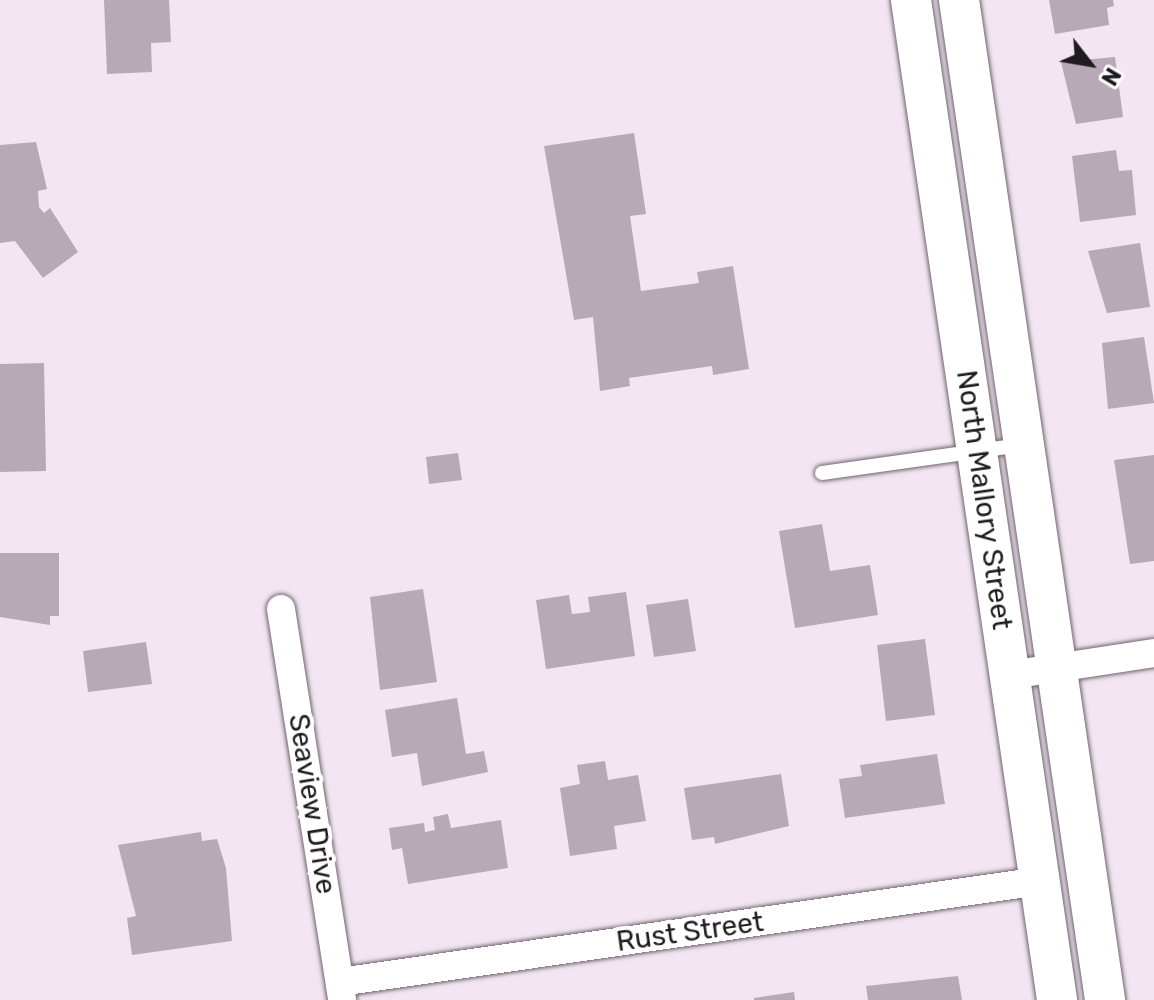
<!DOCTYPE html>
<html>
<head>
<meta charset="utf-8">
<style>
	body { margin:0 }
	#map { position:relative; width:1154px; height:1000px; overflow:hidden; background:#f3e6f2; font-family:Rubik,sans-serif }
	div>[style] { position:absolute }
	.building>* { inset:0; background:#b7aab6 }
	.roads { filter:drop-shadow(0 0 2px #70646f) drop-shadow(0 0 2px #70646f) }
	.lane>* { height:14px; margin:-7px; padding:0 7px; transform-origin:7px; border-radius:7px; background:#fff }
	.street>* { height:28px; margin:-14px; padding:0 14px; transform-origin:14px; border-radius:14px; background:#fff }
	.secondary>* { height:40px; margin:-20px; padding:0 20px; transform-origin:20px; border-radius:20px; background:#fff }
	span { translate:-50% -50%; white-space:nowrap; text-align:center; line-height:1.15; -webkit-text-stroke:8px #fff; paint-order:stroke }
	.street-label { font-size:28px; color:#201b1f }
	.north { position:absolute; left:1050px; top:24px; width:80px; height:80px; -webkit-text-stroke:6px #fff; paint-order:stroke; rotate:121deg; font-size:22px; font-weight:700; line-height:32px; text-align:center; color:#201b1f }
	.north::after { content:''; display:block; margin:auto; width:28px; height:36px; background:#201b1f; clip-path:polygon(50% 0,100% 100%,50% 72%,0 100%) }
</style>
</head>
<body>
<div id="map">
	<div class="building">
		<div style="clip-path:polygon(104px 0,169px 0,171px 42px,151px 43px,152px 72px,107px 74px)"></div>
		<div style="clip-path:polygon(1049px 0,1113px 0,1114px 6px,1107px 8px,1109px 25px,1055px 34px)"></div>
		<div style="clip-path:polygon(1115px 57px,1123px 117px,1076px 124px,1061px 62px)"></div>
		<div style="clip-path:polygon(634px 133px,646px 214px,630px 216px,641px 291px,699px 283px,697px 272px,733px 266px,749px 369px,713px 375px,712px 366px,629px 378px,630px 386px,600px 391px,593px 317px,574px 320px,544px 146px)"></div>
		<div style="clip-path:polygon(36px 142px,47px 189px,38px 191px,39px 207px,44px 213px,50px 208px,78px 252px,43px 278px,15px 241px,0 243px,0 145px)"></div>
		<div style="clip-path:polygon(1116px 150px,1119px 171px,1132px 170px,1136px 215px,1080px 222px,1072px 156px)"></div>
		<div style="clip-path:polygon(1140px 243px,1150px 307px,1107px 313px,1088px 251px)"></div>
		<div style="clip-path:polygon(1144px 337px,1154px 403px,1108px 409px,1102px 343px)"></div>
		<div style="clip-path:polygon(44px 363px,46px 471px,0 472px,0 364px)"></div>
		<div style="clip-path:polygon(458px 453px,462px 480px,429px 484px,426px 457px)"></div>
		<div style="clip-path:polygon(1154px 455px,1154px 561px,1130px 564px,1114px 460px)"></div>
		<div style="clip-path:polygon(822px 524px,830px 571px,870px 565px,878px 615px,795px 628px,779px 531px)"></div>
		<div style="clip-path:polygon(0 553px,59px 553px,59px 616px,50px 616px,50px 625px,0 617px)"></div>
		<div style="clip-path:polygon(423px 589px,437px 682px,380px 690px,370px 597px)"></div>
		<div style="clip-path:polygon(626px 592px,635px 656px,546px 669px,536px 600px,569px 595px,572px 614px,590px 612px,588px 597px)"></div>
		<div style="clip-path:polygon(688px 599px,696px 651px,654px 657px,646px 605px)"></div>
		<div style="clip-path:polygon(925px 639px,935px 715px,886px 721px,877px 645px)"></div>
		<div style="clip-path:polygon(146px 642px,152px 684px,88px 692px,83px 651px)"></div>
		<div style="clip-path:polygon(457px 698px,466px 754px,484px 751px,488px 772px,422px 786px,417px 753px,392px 757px,385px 710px)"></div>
		<div style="clip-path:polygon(937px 754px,945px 804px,845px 818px,839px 779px,862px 776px,860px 765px)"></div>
		<div style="clip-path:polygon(605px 761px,608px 780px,638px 775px,646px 821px,614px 826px,617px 849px,570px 856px,560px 788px,580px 784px,577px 765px)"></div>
		<div style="clip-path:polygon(781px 774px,789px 826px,715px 844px,714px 837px,692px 840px,684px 788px)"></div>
		<div style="clip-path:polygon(448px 814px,451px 828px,501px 820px,508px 868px,408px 884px,402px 848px,392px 850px,389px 828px,424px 823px,425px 832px,435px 830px,433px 817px)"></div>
		<div style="clip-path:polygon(201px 832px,202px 841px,217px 839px,226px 868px,232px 941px,132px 955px,127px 918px,136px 916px,118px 845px)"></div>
		<div style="clip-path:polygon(958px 976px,962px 1000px,868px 1000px,866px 986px)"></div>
		<div style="clip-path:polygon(794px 992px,795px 1000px,754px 1000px,754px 998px)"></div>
	</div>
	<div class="roads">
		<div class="lane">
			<div style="left:822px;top:473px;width:201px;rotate:-8deg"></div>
		</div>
		<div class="street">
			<div style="left:281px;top:609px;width:395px;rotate:81.1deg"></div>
			<div style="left:1010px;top:675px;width:146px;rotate:-8.7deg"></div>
			<div style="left:340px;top:982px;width:707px;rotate:-8.21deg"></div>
		</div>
		<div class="secondary">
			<div style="left:911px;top:0;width:1011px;rotate:81.69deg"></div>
			<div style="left:959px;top:0;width:1011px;rotate:81.69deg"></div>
		</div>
	</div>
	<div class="street-label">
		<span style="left:984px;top:500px;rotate:82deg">North Mallory Street</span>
		<span style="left:312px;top:804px;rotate:81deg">Seaview Drive</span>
		<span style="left:690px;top:932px;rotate:-8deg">Rust Street</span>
	</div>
	<div class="north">N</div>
</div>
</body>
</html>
